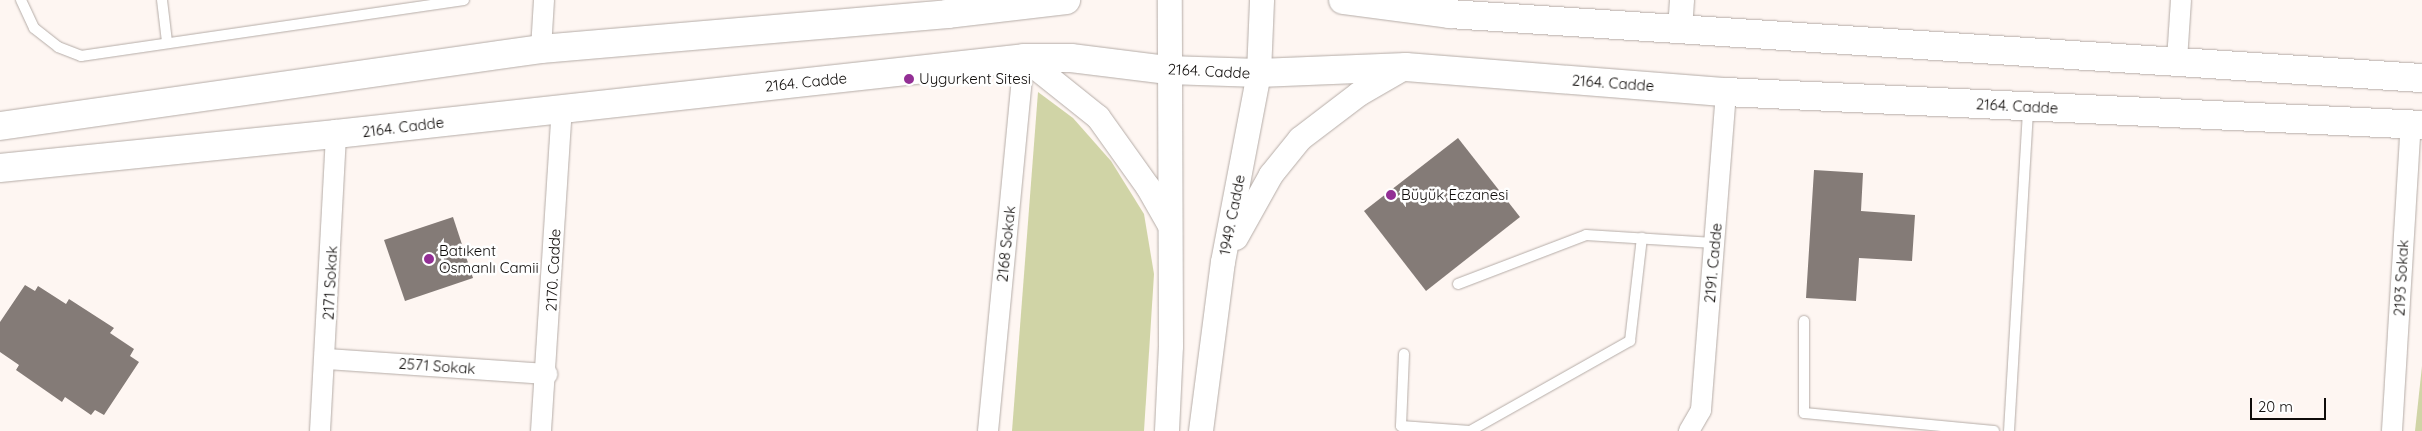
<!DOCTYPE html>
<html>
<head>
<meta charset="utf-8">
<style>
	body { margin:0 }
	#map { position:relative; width:2422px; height:431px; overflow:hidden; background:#fef6f2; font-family:Quicksand,sans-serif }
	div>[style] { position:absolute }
	.green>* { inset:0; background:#d0d4a6 }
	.building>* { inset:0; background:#847b77 }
	.roads { filter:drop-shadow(0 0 1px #b5aca7) drop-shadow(0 0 1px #b5aca7) }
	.service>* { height:10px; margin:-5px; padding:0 5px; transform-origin:5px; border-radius:5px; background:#fff }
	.minor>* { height:20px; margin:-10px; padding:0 10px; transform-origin:10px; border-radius:10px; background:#fff }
	.tertiary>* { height:24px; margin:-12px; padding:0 12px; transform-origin:12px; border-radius:12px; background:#fff }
	.secondary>* { height:28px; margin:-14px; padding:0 14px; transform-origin:14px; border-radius:14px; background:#fff }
	.dots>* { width:14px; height:14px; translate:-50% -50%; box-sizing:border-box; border:2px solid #fff; border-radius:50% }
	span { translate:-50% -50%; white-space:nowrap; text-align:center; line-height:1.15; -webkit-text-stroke:5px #fff; paint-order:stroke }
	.street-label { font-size:15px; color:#0f0c0a }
	.poi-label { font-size:15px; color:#0f0c0a }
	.left { translate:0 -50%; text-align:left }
	.scale { position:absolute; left:2250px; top:398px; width:76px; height:22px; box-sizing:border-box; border:2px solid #0f0c0a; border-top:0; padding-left:6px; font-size:15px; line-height:18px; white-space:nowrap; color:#0f0c0a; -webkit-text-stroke:4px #fff; paint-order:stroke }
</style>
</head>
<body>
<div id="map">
	<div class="green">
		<div style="clip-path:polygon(1038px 92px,1073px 118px,1111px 161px,1144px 214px,1154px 274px,1144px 431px,1012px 431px)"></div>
		<div style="clip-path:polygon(2422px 366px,2422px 431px,2415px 431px)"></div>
	</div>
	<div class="building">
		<div style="clip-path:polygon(1458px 138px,1520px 217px,1426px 291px,1364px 211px)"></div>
		<div style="clip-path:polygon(1814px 170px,1863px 173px,1861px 211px,1915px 215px,1912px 261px,1859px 258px,1856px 301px,1806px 298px)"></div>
		<div style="clip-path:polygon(453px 217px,473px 278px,405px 301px,384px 240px)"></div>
		<div style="clip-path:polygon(25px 285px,35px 291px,38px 286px,66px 304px,69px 299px,114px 328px,110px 333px,134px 349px,130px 356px,139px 362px,104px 415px,95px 410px,91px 415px,65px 397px,62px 402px,16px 370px,19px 365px,0 352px,0 322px)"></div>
	</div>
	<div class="roads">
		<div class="service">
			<div style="left:21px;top:0;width:31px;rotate:65deg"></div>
			<div style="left:34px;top:28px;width:31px;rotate:38deg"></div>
			<div style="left:58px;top:47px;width:25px;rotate:21deg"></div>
			<div style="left:81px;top:56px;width:387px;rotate:-8.3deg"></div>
			<div style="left:162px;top:0;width:42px;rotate:83.2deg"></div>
			<div style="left:1458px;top:284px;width:137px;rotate:-20.9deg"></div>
			<div style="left:1586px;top:235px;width:128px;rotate:3.6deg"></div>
			<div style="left:1804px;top:321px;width:92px;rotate:90deg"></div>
			<div style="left:1804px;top:413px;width:191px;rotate:5.4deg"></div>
			<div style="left:1404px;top:354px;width:72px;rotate:92.4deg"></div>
			<div style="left:1401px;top:426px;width:69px;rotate:4.1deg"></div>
			<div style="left:1470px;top:431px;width:184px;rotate:-29.4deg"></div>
			<div style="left:1630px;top:341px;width:104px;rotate:-83.4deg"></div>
			<div style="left:2009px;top:431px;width:325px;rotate:-86.6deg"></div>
		</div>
		<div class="minor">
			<div style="left:541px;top:49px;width:49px;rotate:-86.5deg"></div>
			<div style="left:2177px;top:60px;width:60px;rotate:-86.2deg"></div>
			<div style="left:326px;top:359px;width:222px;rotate:3.9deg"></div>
			<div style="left:320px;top:431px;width:297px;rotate:-86.9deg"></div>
			<div style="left:541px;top:431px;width:323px;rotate:-86.3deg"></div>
			<div style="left:988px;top:431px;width:375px;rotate:-84.5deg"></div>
			<div style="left:1689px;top:431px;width:24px;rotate:-60deg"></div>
			<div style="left:1701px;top:410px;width:319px;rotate:-85.5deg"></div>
			<div style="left:2392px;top:431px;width:308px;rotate:-86.5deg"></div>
		</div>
		<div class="tertiary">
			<div style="left:1680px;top:29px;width:29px;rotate:-86deg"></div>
			<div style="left:1024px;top:58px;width:95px;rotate:38.6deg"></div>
			<div style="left:1098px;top:117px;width:86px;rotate:54.5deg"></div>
			<div style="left:1148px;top:187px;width:43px;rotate:60.4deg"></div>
			<div style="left:1236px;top:238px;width:72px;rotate:-60.9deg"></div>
			<div style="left:1271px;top:175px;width:46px;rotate:-51.1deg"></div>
			<div style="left:1300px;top:139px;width:74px;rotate:-37.3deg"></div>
			<div style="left:1359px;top:94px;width:54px;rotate:-29.9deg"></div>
			<div style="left:1167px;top:431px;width:85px;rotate:-87.3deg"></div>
			<div style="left:1171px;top:346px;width:346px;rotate:-90.2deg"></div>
			<div style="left:1201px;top:431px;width:170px;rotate:-82.6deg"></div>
			<div style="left:1223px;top:262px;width:192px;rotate:-79.2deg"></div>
			<div style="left:1259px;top:73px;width:73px;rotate:-87.6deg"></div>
		</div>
		<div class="secondary">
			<div style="left:1343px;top:0;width:108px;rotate:7.5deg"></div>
			<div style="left:1450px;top:14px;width:974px;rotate:3.77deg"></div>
			<div style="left:0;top:126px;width:546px;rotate:-8.1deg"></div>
			<div style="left:541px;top:49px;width:408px;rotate:-4.9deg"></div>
			<div style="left:947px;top:14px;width:120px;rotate:-6.7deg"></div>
			<div style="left:0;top:168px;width:338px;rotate:-5.8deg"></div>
			<div style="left:336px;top:134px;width:692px;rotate:-6.3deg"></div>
			<div style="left:1024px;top:58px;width:47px"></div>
			<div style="left:1071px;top:58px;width:98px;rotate:7.1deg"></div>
			<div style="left:1168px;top:70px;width:91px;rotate:1.9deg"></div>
			<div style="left:1259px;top:73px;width:147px;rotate:-2.3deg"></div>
			<div style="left:1406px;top:67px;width:321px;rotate:4.5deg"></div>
			<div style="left:1726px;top:92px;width:697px;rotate:2.71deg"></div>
		</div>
	</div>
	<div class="dots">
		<div style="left:909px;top:79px;background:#932f95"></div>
		<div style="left:1391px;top:195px;background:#932f95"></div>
		<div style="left:429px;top:259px;background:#932f95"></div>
	</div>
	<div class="street-label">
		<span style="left:1209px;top:71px;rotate:3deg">2164. Cadde</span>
		<span style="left:806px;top:82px;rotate:-6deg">2164. Cadde</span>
		<span style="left:1613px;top:83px;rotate:4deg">2164. Cadde</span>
		<span style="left:2017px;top:106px;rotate:3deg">2164. Cadde</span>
		<span style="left:403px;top:127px;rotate:-7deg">2164. Cadde</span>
		<span style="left:1232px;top:215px;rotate:-79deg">1949. Cadde</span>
		<span style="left:1006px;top:244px;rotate:-84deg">2168 Sokak</span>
		<span style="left:1713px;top:263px;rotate:-85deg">2191. Cadde</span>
		<span style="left:553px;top:270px;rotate:-87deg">2170. Cadde</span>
		<span style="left:2401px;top:278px;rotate:-87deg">2193 Sokak</span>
		<span style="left:330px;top:283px;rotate:-87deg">2171 Sokak</span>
		<span style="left:437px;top:366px;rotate:4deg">2571 Sokak</span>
	</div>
	<div class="poi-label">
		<span class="left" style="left:919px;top:79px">Uygurkent Sitesi</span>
		<span class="left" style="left:1401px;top:195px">Büyük Eczanesi</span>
		<span class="left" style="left:439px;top:259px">Batıkent<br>Osmanlı Camii</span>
	</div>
	<div class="scale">20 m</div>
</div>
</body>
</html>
